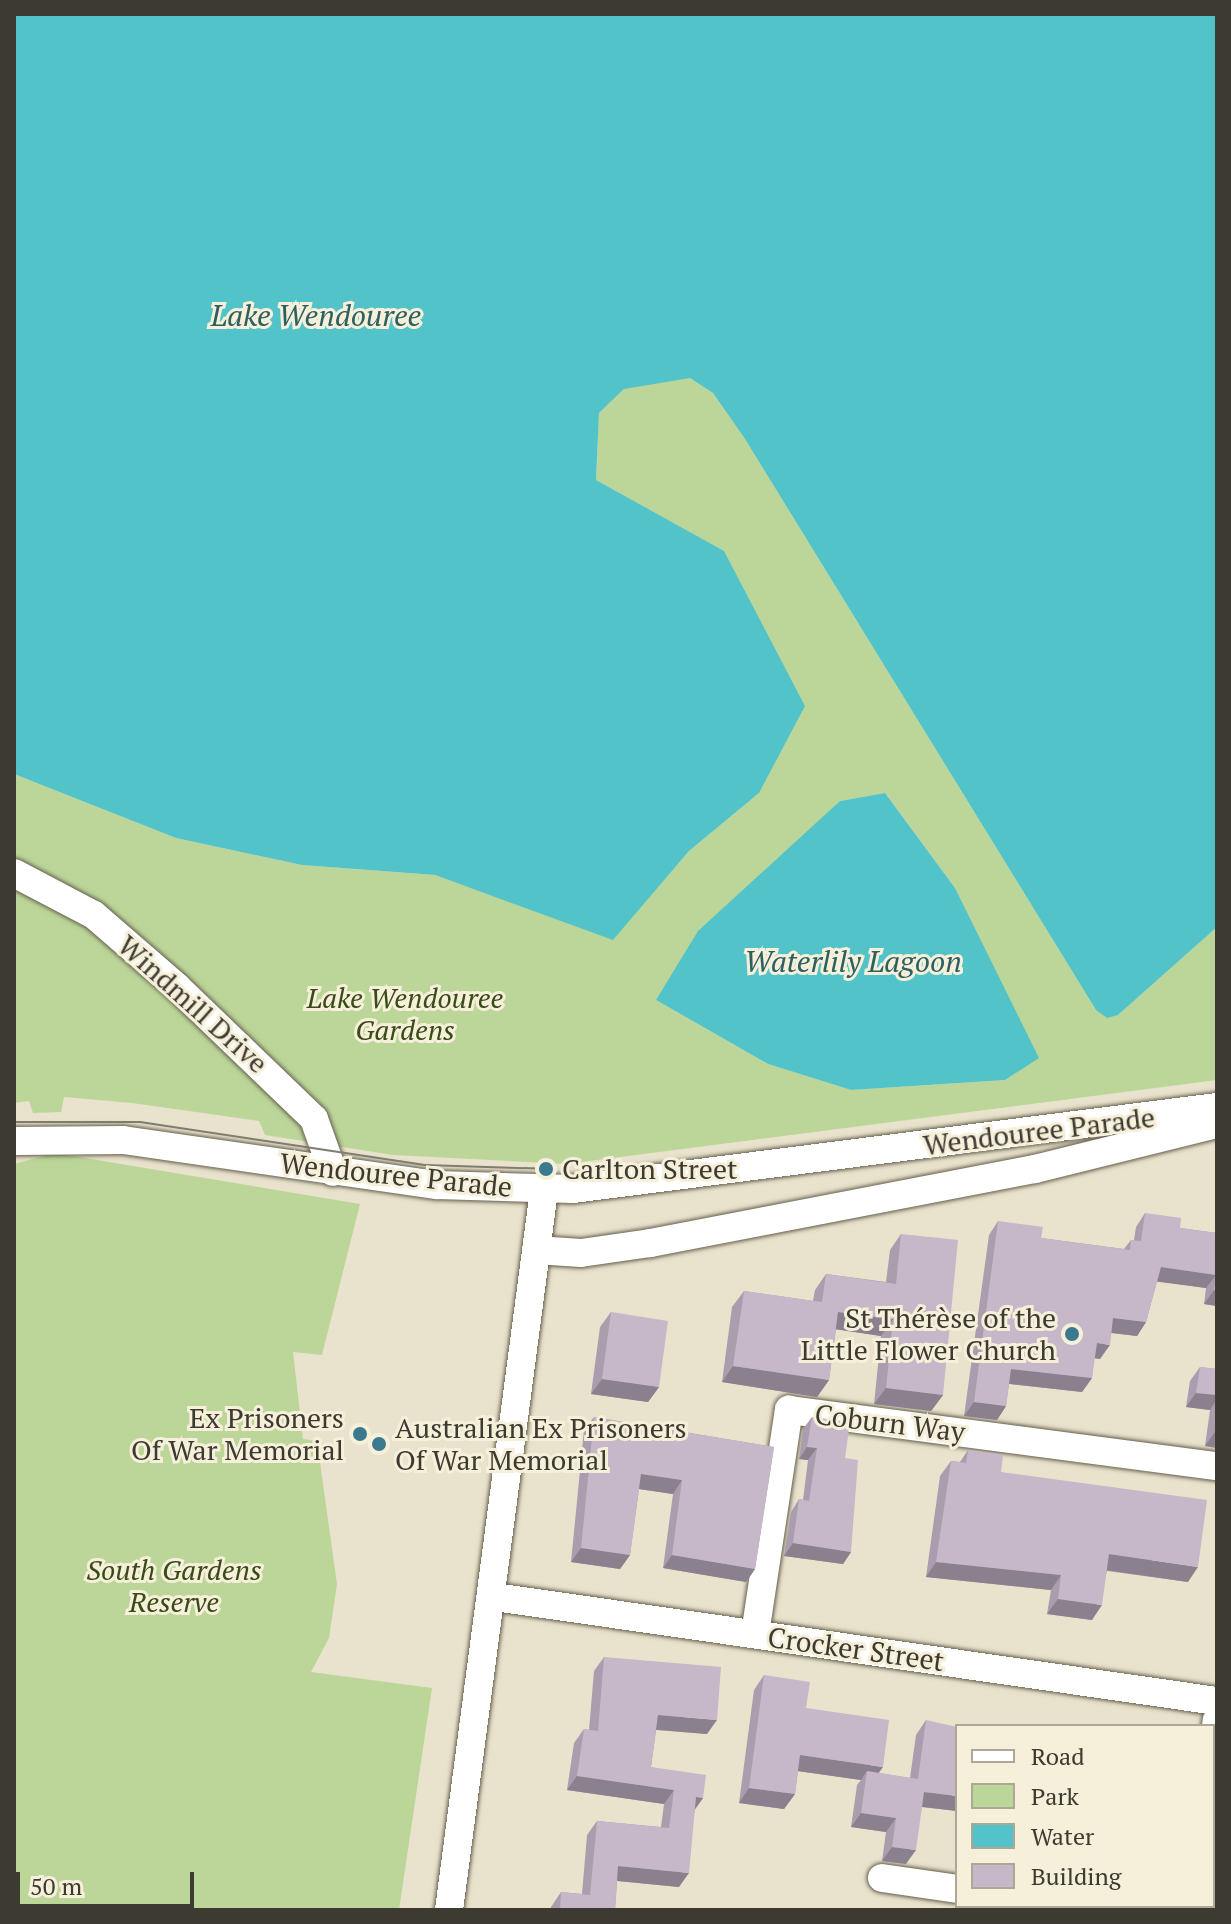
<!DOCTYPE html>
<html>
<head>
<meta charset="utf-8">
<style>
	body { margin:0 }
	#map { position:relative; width:1231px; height:1924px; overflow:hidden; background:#e9e3cd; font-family:"PT Serif",serif }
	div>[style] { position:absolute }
	.green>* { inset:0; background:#bcd69a }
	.water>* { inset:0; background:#52c4c9 }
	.roads { filter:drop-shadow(0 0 2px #645f4c) drop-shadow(0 0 2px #645f4c) }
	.minor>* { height:28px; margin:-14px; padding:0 14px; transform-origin:14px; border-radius:14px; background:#fff }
	.tram>* { height:2px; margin:-1px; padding:0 1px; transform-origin:1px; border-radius:1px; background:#807c6e }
	.wall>* { inset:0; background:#aa9dad }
	.shaded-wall>* { inset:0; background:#8b808d }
	.building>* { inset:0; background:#c6b7c9 }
	.dots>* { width:22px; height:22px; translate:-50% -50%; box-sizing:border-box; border:4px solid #f6f0da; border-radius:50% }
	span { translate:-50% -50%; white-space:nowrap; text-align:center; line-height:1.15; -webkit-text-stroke:6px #f6f0da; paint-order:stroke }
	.park-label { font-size:28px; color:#384b18; font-style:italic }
	.street-label { font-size:28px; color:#3d3a32 }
	.poi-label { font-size:28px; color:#3d3a32 }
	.left { translate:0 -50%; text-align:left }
	.right { translate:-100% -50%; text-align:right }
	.water-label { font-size:30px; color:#2e5f61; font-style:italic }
	.frame { position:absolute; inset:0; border:16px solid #3d3a32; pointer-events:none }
	.legend { position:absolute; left:955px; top:1724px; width:260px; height:184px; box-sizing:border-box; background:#f6f0da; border:2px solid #aca797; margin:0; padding:10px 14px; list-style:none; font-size:24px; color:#3d3a32 }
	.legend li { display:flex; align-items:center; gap:16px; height:40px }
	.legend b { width:40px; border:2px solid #aca797 }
	.scale { position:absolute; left:16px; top:1872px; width:178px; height:36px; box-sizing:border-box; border:4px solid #3d3a32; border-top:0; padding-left:10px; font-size:24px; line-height:28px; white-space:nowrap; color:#3d3a32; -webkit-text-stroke:6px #f6f0da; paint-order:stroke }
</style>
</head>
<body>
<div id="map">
	<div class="green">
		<div style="clip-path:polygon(evenodd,661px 378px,691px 378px,713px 393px,745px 439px,1096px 1010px,1118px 1015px,1217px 927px,1217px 1080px,566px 1164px,393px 1155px,265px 1135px,259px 1121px,132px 1103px,64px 1097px,61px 1112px,33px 1113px,29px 1101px,14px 1103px,14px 774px,176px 838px,302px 865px,435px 875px,613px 939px,689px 851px,759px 793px,752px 606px,723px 551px,596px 480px,599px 413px,624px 389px,661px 378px,885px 793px,955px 888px,994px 973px,1005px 1080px,851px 1090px,768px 1064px,656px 1000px,840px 801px,885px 793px)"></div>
		<div style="clip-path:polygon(55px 1153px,360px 1204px,322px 1355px,293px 1352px,303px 1439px,317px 1441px,337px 1584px,329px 1638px,311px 1672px,432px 1688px,399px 1910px,14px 1910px,14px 1164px)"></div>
	</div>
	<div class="water">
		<div style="clip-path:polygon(14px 14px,1217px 14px,1217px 927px,1118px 1015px,1107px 1018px,1096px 1010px,745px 439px,713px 393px,690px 378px,624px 389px,599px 413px,596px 480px,724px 551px,805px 706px,759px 793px,689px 851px,613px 940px,435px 875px,302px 865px,176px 838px,14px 774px)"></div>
		<div style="clip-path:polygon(885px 793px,955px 888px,1039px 1058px,1005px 1080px,851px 1090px,768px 1064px,656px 1000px,698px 931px,840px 801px)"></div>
	</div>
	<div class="roads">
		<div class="minor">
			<div style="left:14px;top:873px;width:90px;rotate:27.7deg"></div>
			<div style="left:94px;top:915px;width:110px;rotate:40.9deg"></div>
			<div style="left:177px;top:987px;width:190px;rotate:43.9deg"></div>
			<div style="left:314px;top:1119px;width:56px;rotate:70.3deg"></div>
			<div style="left:14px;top:1141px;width:109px;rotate:-0.5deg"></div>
			<div style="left:123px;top:1140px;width:317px;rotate:8.2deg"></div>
			<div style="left:437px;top:1185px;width:136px;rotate:1.7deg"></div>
			<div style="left:573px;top:1189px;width:649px;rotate:-7.26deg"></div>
			<div style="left:536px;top:1250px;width:45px;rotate:3.8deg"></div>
			<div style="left:581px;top:1253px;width:70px;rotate:-8.2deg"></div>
			<div style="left:650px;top:1243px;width:392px;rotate:-10.9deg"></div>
			<div style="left:1035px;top:1169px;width:187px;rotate:-13.9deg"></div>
			<div style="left:495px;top:1597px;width:729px;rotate:8.2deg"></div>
			<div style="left:755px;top:1634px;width:227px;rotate:-81.4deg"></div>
			<div style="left:789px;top:1410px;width:432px;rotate:7.5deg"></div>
			<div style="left:1213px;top:1747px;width:27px;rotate:-82deg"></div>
			<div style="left:882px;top:1878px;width:76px;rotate:8.3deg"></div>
			<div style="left:1074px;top:1906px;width:28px;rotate:8deg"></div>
			<div style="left:449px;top:1910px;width:726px;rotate:-82.48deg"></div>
			<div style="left:1189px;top:1910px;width:4px;rotate:-76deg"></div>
		</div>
	</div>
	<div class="tram">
		<div style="left:14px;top:1122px;width:126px"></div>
		<div style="left:140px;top:1122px;width:288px;rotate:8.6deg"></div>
		<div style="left:425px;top:1165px;width:128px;rotate:1.8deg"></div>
	</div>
	<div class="wall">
		<div style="clip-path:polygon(1145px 1213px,1180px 1228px,1217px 1233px,1217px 1306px,1204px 1304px,1206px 1288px,1157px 1281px,1146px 1322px,1137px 1336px,1111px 1333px,1100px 1359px,1094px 1358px,1092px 1378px,1082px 1392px,1009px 1384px,1006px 1406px,997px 1420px,964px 1416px,989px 1235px,998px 1221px,1041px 1238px,1124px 1249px,1131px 1240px,1134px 1240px,1136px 1227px)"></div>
		<div style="clip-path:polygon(901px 1234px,943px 1395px,931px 1411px,874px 1404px,881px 1336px,836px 1329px,829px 1380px,817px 1397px,722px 1382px,732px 1307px,744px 1291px,813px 1301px,815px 1290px,826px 1274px,886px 1282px,890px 1250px)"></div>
		<div style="clip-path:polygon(611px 1312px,659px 1387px,648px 1402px,591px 1394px,600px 1327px)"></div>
		<div style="clip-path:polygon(1200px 1367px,1217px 1369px,1217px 1448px,1205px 1446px,1210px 1410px,1186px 1407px,1190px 1381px)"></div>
		<div style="clip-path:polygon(594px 1417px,774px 1447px,755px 1569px,746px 1582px,663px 1568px,673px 1494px,639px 1489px,630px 1555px,620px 1569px,571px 1562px,584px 1430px)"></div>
		<div style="clip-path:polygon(812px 1417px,845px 1458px,851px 1552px,843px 1564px,784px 1556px,791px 1512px,799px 1499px,803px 1500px,808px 1460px,799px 1459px,803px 1429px)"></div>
		<div style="clip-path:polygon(968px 1450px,1001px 1472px,1188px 1582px,1107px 1571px,1092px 1620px,1047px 1614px,1051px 1590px,926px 1577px,940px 1476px,951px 1461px,960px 1462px)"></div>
		<div style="clip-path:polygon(604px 1657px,707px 1734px,656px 1730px,651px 1767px,703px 1798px,695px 1809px,679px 1887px,617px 1881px,615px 1910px,551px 1910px,551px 1907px,561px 1892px,582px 1894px,587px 1835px,597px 1821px,661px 1827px,664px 1804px,567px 1790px,574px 1743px,584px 1729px,589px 1730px,594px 1671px)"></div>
		<div style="clip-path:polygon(764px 1675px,806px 1708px,879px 1773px,910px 1778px,916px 1735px,926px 1720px,957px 1811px,922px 1807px,906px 1864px,882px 1861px,886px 1832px,851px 1827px,857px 1785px,861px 1780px,798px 1771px,795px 1794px,784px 1809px,739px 1803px,754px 1690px)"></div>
	</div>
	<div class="shaded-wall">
		<div style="clip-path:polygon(1161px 1267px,1216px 1275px,1206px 1288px,1152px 1281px)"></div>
		<div style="clip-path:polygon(1214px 1290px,1217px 1291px,1217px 1306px,1204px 1304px)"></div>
		<div style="clip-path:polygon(838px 1312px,893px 1319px,881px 1336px,827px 1328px)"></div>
		<div style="clip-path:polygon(1113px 1318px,1146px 1322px,1137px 1336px,1104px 1332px)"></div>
		<div style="clip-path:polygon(1097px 1343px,1110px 1345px,1100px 1359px,1087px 1357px)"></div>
		<div style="clip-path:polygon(733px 1366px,829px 1380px,817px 1397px,722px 1382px)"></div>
		<div style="clip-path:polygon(1011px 1369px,1092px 1378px,1082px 1392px,1002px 1383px)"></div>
		<div style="clip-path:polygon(602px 1379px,659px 1387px,648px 1402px,591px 1394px)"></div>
		<div style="clip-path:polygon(886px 1388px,943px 1395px,931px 1411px,874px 1404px)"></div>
		<div style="clip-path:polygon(1196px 1393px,1217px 1395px,1217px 1399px,1210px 1410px,1186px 1407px)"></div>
		<div style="clip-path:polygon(974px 1402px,1006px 1406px,997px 1420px,964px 1416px)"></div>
		<div style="clip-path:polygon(1215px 1432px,1217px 1432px,1217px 1448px,1205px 1446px)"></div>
		<div style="clip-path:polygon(807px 1447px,817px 1448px,808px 1460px,799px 1459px)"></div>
		<div style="clip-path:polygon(641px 1474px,682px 1480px,673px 1494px,632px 1488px)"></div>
		<div style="clip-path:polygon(793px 1543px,851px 1552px,843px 1564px,784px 1556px)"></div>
		<div style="clip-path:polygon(581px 1548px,630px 1555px,620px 1569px,571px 1562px)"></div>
		<div style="clip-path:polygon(1109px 1554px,1198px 1567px,1188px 1582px,1099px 1569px)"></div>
		<div style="clip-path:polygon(672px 1555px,755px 1569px,746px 1582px,663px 1568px)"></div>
		<div style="clip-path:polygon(936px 1562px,1061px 1575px,1051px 1590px,926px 1577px)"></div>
		<div style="clip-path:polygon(1058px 1599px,1102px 1605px,1092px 1620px,1047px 1614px)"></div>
		<div style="clip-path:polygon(658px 1715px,717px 1720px,707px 1734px,648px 1729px)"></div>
		<div style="clip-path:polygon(800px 1755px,883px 1767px,873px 1781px,867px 1771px,861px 1780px,790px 1770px)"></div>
		<div style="clip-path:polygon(577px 1776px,674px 1790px,664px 1804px,567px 1790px)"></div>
		<div style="clip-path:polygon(749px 1788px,795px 1794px,784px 1809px,739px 1803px)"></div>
		<div style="clip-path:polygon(924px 1792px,957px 1796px,957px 1811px,914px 1806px)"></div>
		<div style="clip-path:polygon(696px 1797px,703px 1798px,693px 1812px)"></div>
		<div style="clip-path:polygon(861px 1813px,896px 1818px,886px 1832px,851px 1827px)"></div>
		<div style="clip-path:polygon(1213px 1842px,1217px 1842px,1217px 1855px,1215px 1857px,1213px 1857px)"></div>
		<div style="clip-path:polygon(892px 1847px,916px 1850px,906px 1864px,882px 1861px)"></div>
		<div style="clip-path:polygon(618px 1866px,689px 1873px,679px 1887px,608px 1880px)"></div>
	</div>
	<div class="building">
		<div style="clip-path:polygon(1145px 1213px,1181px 1218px,1180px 1228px,1217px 1233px,1217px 1291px,1214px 1290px,1216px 1275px,1161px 1267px,1146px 1322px,1113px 1318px,1110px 1345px,1097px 1343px,1092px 1378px,1011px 1369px,1006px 1406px,974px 1402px,998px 1221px,1043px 1227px,1041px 1238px,1130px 1250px,1131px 1240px,1141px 1241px)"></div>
		<div style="clip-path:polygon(901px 1234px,958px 1240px,943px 1395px,886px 1388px,893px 1319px,838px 1312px,829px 1380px,733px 1366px,744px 1291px,822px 1302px,826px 1274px,896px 1284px)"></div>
		<div style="clip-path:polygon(611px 1312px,668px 1321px,659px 1387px,602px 1379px)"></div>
		<div style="clip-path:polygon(1200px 1367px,1217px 1369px,1217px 1395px,1196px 1393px)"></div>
		<div style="clip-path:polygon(1217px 1415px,1217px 1432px,1215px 1432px)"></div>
		<div style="clip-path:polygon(594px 1417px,774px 1447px,755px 1569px,672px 1555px,682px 1480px,641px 1474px,630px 1555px,581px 1548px)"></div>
		<div style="clip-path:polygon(812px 1417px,850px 1422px,845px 1458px,858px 1460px,851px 1552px,793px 1543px,799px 1499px,809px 1501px,817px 1448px,807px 1447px)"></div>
		<div style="clip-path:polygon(968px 1450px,1003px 1455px,1001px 1472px,1207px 1500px,1198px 1567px,1109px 1554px,1102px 1605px,1058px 1599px,1061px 1575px,936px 1562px,951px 1461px,966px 1463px)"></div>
		<div style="clip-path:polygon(604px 1657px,721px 1667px,717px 1720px,658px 1715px,651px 1767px,706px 1775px,703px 1798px,696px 1797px,689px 1873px,618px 1866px,615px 1910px,560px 1910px,561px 1892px,590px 1895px,597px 1821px,669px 1828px,674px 1790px,577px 1776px,584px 1729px,598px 1731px)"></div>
		<div style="clip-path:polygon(764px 1675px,810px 1682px,806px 1708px,889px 1720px,883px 1767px,800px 1755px,795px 1794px,749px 1788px)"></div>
		<div style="clip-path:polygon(926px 1720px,957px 1727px,957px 1796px,924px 1792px,916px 1850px,892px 1847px,896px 1818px,861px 1813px,867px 1771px,918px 1779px)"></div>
		<div style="clip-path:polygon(1213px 1771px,1217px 1771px,1217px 1842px,1213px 1842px)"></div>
	</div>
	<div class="dots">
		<div style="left:546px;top:1169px;background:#3b798f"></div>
		<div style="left:1072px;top:1334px;background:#3b798f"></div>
		<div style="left:360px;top:1434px;background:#3b798f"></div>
		<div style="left:379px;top:1444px;background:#3b798f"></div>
	</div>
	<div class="park-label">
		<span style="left:405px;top:1014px">Lake Wendouree<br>Gardens</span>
		<span style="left:174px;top:1586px">South Gardens<br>Reserve</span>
	</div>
	<div class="street-label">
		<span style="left:193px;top:1004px;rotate:42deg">Windmill Drive</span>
		<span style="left:1039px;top:1131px;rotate:-7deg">Wendouree Parade</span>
		<span style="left:396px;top:1175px;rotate:6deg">Wendouree Parade</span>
		<span style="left:890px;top:1423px;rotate:7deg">Coburn Way</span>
		<span style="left:856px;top:1649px;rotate:8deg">Crocker Street</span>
	</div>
	<div class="poi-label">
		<span class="left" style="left:562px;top:1169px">Carlton Street</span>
		<span class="right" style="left:1056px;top:1334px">St Thérèse of the<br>Little Flower Church</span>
		<span class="right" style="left:344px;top:1434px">Ex Prisoners<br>Of War Memorial</span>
		<span class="left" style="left:395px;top:1444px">Australian Ex Prisoners<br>Of War Memorial</span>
	</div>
	<div class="water-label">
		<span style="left:316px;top:315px">Lake Wendouree</span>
		<span style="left:853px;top:961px">Waterlily Lagoon</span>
	</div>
	<div class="frame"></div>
	<ul class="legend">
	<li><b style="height:10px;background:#fff"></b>Road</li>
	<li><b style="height:22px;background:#bcd69a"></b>Park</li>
	<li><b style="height:22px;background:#52c4c9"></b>Water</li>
	<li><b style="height:22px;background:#c6b7c9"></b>Building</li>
	</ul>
	<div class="scale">50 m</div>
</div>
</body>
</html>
